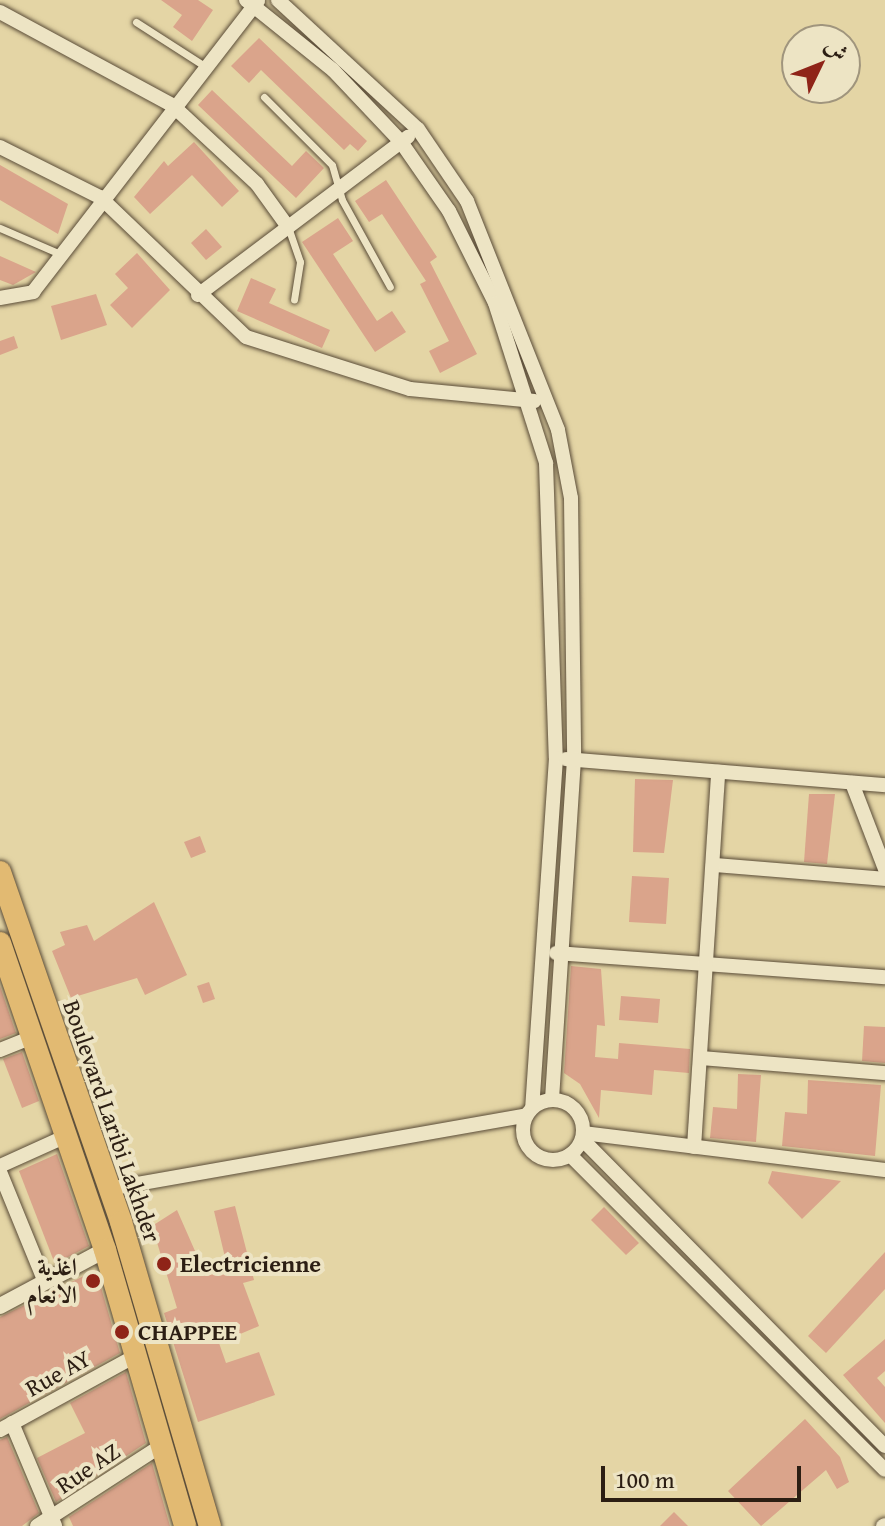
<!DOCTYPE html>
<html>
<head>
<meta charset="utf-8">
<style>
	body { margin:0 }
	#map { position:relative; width:885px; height:1526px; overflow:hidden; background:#e4d5a5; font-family:"Gentium Book Plus",Amiri,serif }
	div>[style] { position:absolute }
	.building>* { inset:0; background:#daa48b }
	.roads { filter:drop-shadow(0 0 2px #5a4c38) drop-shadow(0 0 2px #5a4c38) }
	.service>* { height:7px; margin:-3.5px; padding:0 3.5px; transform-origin:3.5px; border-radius:3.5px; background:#ede4c4 }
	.minor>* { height:14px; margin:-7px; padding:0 7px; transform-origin:7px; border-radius:7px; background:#ede4c4 }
	.minor>.ring { margin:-7px; padding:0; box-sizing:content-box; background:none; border:14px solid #ede4c4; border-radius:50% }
	.tertiary>* { height:16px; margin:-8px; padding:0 8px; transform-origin:8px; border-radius:8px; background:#ede4c4 }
	.primary>* { height:22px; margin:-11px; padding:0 11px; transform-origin:11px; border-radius:11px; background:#e2ba72 }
	.dots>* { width:22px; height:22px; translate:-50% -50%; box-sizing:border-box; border:4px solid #ede4c4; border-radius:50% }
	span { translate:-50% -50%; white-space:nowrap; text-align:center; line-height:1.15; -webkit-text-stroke:8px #ede4c4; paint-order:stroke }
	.street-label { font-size:24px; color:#2c1e13 }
	.poi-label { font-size:24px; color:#2c1e13; font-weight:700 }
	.left { translate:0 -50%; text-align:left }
	.right { translate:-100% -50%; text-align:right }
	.north { position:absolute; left:781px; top:24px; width:80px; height:80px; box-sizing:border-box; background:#ede4c4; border:2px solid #a0957d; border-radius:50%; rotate:47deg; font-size:22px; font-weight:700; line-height:32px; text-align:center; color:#2c1e13 }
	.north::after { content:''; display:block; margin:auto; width:28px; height:36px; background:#8f2418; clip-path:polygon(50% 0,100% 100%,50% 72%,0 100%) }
	.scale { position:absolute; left:601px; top:1466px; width:200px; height:36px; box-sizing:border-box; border:4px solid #2c1e13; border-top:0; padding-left:10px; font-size:24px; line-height:28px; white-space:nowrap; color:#2c1e13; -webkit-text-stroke:6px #ede4c4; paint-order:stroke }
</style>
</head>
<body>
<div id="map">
	<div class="building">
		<div style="clip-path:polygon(161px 0,198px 0,213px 10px,192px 41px,173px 27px,182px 15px)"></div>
		<div style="clip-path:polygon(259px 38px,367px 141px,358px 151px,350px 144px,344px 150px,261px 70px,249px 83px,231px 66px)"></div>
		<div style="clip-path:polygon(212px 90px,292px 166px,306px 151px,324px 168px,296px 198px,198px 105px)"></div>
		<div style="clip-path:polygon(194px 142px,239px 191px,222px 207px,192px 175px,150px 214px,134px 197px,164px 161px,168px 166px)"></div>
		<div style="clip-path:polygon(0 165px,68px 204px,58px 234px,0 200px)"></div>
		<div style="clip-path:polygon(386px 180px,437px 257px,430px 262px,477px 354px,440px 373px,429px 351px,449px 341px,420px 284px,426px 281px,382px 214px,369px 222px,355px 201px)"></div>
		<div style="clip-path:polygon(338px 218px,353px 241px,333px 254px,377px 321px,392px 311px,406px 332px,375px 352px,302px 242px)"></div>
		<div style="clip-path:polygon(206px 229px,222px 247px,206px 260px,191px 243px)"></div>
		<div style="clip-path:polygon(137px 253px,170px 290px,132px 328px,110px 305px,128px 288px,115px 274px)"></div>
		<div style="clip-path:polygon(0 256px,36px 272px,13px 285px,0 280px)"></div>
		<div style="clip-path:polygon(251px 278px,276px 289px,269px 303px,330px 330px,322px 348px,237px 311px)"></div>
		<div style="clip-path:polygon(96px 294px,107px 325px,61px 340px,51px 306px)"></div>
		<div style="clip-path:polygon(14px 336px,18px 348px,0 355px,0 341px)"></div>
		<div style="clip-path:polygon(635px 779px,673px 780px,664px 853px,633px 852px)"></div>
		<div style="clip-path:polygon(809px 794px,835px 794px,827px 864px,804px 862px)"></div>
		<div style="clip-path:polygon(200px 836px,206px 852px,191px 858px,184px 842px)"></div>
		<div style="clip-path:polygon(632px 876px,669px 878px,666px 924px,629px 922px)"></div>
		<div style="clip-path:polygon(154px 902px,187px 975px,145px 995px,137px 978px,71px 998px,52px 951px,65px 945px,60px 932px,87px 925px,94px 941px)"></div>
		<div style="clip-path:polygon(571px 966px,601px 969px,605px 1026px,597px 1025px,595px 1057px,618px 1059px,619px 1043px,690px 1049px,689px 1073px,654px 1070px,652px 1095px,601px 1090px,599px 1118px,580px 1084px,564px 1073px)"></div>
		<div style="clip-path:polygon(209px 982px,215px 999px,203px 1003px,197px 986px)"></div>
		<div style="clip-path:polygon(0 986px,16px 1033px,0 1039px)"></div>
		<div style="clip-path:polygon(621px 996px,660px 999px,658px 1023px,619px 1020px)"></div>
		<div style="clip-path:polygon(864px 1026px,885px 1027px,885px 1063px,862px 1061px)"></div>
		<div style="clip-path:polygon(22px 1052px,39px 1101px,22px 1108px,3px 1059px)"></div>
		<div style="clip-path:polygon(738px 1074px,761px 1075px,756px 1142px,710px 1138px,713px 1107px,737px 1109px)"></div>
		<div style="clip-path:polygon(808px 1080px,881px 1085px,875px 1156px,782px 1146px,785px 1112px,807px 1114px)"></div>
		<div style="clip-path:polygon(57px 1154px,89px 1246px,55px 1264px,19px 1171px)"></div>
		<div style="clip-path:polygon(772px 1171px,841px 1181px,802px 1219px,768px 1183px)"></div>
		<div style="clip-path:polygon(235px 1206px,254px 1280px,243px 1283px,259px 1326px,219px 1343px,226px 1363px,259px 1352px,275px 1395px,198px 1422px,164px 1313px,177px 1308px,152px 1226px,177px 1210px,206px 1276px,228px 1270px,214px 1211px)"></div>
		<div style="clip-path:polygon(604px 1207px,639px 1243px,626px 1255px,591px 1220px)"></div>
		<div style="clip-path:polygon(885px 1252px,885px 1289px,826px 1353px,808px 1336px)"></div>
		<div style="clip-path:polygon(96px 1270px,120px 1353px,0 1419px,0 1317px)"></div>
		<div style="clip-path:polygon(885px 1339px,885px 1371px,877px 1378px,885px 1387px,885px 1423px,843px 1375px)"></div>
		<div style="clip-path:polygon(126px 1372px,146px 1443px,56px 1502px,37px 1458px,85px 1433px,70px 1403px)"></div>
		<div style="clip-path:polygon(805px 1419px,840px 1457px,849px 1482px,837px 1489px,826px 1470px,761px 1526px,728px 1491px)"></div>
		<div style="clip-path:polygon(7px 1437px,39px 1513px,22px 1526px,0 1526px,0 1440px)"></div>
		<div style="clip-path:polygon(152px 1463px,170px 1526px,73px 1526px,69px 1517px)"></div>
		<div style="clip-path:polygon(674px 1512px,688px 1526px,660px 1526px)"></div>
	</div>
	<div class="roads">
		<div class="service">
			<div style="left:136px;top:22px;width:80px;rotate:32.7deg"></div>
			<div style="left:264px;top:97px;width:96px;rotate:45deg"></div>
			<div style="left:332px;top:165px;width:36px;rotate:74deg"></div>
			<div style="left:342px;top:200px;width:99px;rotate:61.1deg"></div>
			<div style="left:288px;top:227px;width:37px;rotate:71deg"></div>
			<div style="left:300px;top:262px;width:38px;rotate:99deg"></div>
			<div style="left:0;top:228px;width:65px;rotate:23.4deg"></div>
		</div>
		<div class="minor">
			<div style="left:246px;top:0;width:112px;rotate:38.8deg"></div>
			<div style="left:333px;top:70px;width:99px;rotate:46.6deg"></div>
			<div style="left:401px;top:142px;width:84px;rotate:55.2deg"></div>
			<div style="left:449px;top:211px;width:103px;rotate:63.4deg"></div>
			<div style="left:495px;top:303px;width:168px;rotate:72.3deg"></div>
			<div style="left:546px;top:463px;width:295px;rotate:88.1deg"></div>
			<div style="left:556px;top:758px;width:350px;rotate:93.9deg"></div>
			<div style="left:278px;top:0;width:190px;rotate:42.7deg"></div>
			<div style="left:418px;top:129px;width:87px;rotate:55.8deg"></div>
			<div style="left:467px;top:201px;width:246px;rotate:68.3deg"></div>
			<div style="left:558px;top:430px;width:69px;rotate:79.2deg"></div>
			<div style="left:571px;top:498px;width:261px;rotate:89.3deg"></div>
			<div style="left:574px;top:759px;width:341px;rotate:93.7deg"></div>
			<div style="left:0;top:12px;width:196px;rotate:28.4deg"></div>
			<div style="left:172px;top:105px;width:116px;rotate:42.9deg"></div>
			<div style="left:257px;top:184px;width:53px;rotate:54.2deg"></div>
			<div style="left:0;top:147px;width:112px;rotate:26.6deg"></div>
			<div style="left:100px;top:197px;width:202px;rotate:43.8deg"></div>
			<div style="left:246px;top:337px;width:172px;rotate:17.6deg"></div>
			<div style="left:410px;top:389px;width:125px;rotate:5.5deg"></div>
			<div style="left:198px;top:295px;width:263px;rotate:-37deg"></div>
			<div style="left:0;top:298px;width:34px;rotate:-10deg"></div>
			<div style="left:33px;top:292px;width:368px;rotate:-52.3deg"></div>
			<div style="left:566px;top:759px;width:320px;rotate:4.7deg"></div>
			<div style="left:852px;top:783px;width:92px;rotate:69deg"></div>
			<div style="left:716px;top:865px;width:170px;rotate:4.7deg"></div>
			<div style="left:556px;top:953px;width:330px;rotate:4.2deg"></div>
			<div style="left:0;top:1050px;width:35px;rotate:-22deg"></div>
			<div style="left:702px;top:1058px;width:184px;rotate:4.7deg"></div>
			<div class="ring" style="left:523px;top:1100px;width:46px;height:46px"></div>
			<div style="left:583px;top:1133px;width:304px;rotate:7deg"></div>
			<div style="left:582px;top:1139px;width:431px;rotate:45.4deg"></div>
			<div style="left:694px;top:1147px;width:376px;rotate:-86.3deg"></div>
			<div style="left:570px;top:1155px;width:445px;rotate:45deg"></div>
			<div style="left:0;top:1166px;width:72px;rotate:-24.4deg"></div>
			<div style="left:0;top:1172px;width:119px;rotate:67.8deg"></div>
			<div style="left:109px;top:1189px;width:422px;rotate:-10deg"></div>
			<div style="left:12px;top:1423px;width:112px;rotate:67.3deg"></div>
			<div style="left:0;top:1430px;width:156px;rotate:-28.7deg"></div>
			<div style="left:37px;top:1526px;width:149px;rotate:-32.9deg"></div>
			<div style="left:883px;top:1526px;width:2px;rotate:-27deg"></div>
		</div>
		<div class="tertiary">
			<div style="left:0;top:1306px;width:119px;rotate:-28.1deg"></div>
		</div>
		<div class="primary">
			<div style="left:0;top:872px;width:370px;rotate:70.9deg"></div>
			<div style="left:121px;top:1222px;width:317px;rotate:73.7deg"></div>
			<div style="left:0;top:943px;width:324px;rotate:71.1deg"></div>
			<div style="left:105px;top:1250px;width:287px;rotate:73.8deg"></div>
		</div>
	</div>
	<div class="dots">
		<div style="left:164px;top:1264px;background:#8f2418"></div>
		<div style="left:93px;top:1281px;background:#8f2418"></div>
		<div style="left:122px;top:1332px;background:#8f2418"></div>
	</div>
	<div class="street-label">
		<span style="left:112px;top:1121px;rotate:71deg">Boulevard Laribi Lakhder</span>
		<span style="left:58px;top:1373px;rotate:-29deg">Rue AY</span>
		<span style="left:88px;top:1468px;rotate:-34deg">Rue AZ</span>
	</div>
	<div class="poi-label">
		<span class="left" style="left:180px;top:1264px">Electricienne</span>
		<span class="right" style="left:77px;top:1281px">اغذية<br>الانعام</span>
		<span class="left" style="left:138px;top:1332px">CHAPPEE</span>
	</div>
	<div class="north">ش</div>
	<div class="scale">100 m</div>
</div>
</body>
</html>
